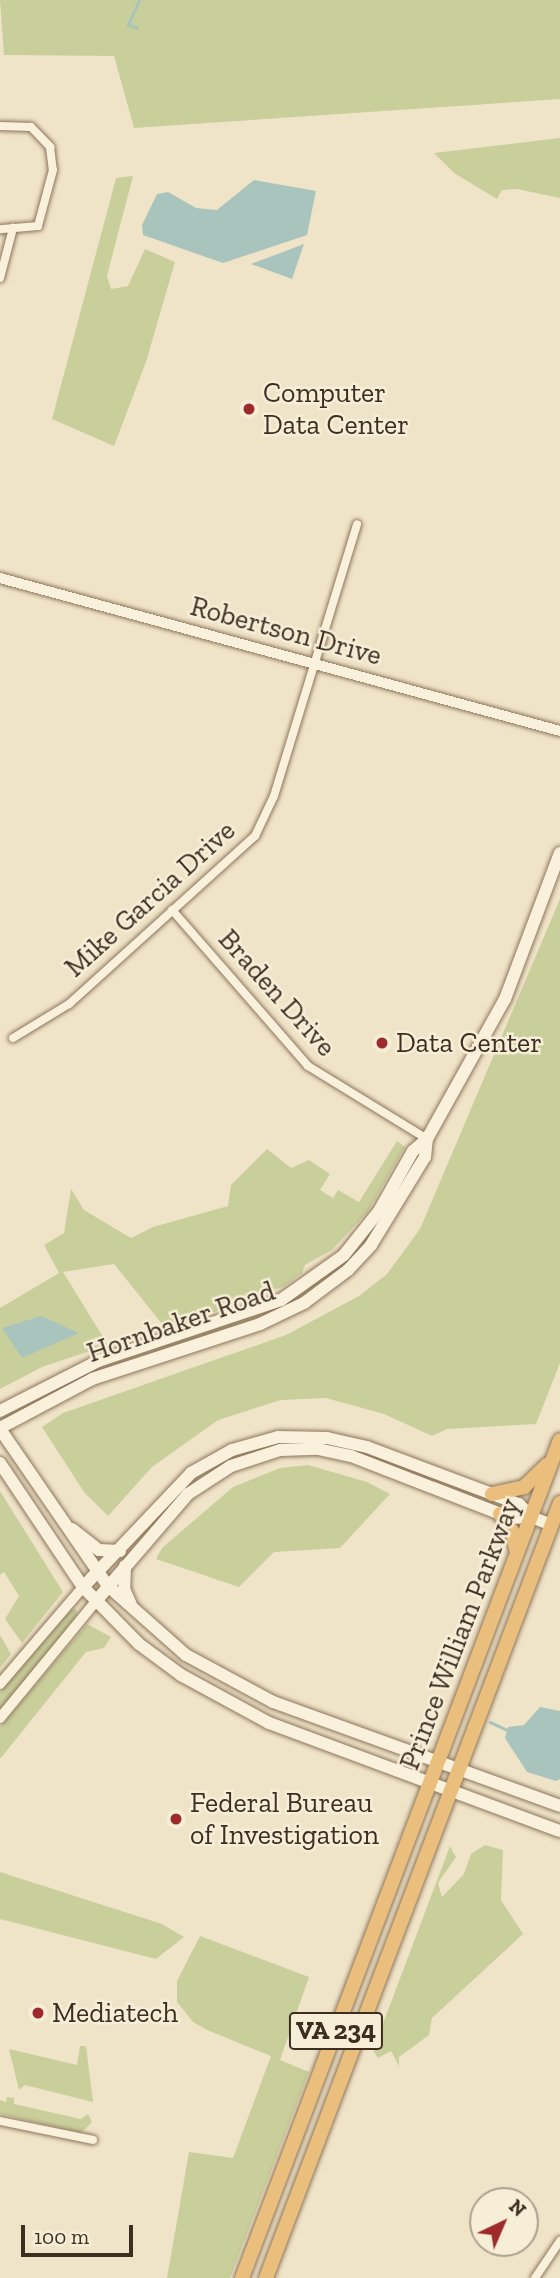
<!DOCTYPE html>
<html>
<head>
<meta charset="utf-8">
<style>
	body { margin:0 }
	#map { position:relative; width:560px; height:2278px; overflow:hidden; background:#f0e4c8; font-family:"Zilla Slab",serif }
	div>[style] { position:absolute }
	.green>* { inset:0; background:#c9cf9b }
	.water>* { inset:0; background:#a9c4bc }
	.stream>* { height:2.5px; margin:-1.25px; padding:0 1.25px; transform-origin:1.25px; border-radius:1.25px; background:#a9c4bc }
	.roads { filter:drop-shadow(0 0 2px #8d765c) drop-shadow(0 0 2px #8d765c) }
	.minor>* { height:8px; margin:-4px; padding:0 4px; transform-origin:4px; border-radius:4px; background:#faf1dc }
	.tertiary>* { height:10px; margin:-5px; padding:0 5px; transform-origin:5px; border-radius:5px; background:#faf1dc }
	.secondary>* { height:12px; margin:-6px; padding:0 6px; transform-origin:6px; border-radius:6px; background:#faf1dc }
	.trunk>* { height:14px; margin:-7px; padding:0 7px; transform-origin:7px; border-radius:7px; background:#eabe7c }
	.dots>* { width:19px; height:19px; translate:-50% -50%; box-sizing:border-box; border:4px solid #f7eed8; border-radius:50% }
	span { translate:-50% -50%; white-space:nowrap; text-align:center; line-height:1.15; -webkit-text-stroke:5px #f7eed8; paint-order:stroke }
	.shield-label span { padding:2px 5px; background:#f7eed8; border:2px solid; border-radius:5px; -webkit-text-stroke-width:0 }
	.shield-label { font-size:26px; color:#3d2e20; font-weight:700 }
	.poi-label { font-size:28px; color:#3d2e20 }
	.left { translate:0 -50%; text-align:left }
	.street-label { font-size:28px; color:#3d2e20 }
	.north { position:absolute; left:469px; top:2187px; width:70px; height:70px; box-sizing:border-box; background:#f7eed8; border:2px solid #ada18e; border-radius:50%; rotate:44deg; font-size:19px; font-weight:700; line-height:28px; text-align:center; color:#3d2e20 }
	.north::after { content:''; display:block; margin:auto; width:24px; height:32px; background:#9e2a2b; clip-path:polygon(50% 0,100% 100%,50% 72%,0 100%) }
	.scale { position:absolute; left:21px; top:2225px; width:112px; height:32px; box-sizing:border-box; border:4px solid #3d2e20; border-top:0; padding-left:9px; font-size:21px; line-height:24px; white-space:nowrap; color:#3d2e20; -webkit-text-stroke:5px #f7eed8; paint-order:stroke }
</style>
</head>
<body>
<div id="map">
	<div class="green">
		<div style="clip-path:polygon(0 0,560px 0,560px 99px,134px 128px,114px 56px,4px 55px)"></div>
		<div style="clip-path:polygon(560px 138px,560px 198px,517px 189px,502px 190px,497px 199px,454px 173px,434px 153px)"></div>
		<div style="clip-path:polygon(133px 176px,107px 276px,111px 289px,128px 286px,145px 249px,175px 262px,146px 362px,114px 446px,52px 419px,116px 178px)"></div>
		<div style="clip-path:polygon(560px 899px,560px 1363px,536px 1424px,447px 1429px,432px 1436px,384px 1414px,326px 1398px,281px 1400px,218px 1420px,152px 1467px,108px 1516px,84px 1492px,42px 1427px,63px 1413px,286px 1335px,359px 1296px,387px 1274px,420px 1229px)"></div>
		<div style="clip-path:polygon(397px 1141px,405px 1147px,368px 1211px,332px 1250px,305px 1265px,302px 1273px,283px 1287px,222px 1303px,217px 1311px,166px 1329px,114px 1264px,63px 1272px,108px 1345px,42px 1367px,0 1389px,0 1308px,59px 1273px,44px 1245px,64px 1233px,71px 1189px,84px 1210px,131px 1238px,153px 1227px,228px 1206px,231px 1185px,267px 1149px,291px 1168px,309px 1160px,330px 1174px,320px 1190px,333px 1198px,338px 1190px,359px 1202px)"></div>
		<div style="clip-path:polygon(354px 1252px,309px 1295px,270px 1316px,149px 1354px,166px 1344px,283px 1303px)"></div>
		<div style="clip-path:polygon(308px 1465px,367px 1482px,390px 1494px,340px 1548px,274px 1552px,239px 1587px,156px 1559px,162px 1548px,233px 1487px,280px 1468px)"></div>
		<div style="clip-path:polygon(0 1491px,63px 1592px,22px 1643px,5px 1619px,19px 1596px,4px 1572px,0 1575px)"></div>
		<div style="clip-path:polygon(70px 1609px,76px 1609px,78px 1617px,0 1710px,0 1692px)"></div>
		<div style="clip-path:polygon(87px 1624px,111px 1637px,104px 1648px,86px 1652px,0 1759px,0 1727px)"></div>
		<div style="clip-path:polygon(0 1635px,11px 1654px,0 1668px)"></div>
		<div style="clip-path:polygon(485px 1845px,503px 1850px,501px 1900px,523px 1934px,432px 2018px,429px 2035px,399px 2057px,399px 2066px,391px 2051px,378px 2058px,373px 2050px,450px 1846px,456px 1857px,438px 1883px,442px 1897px,464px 1874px,471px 1854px)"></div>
		<div style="clip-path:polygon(0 1872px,162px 1924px,184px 1937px,156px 1959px,0 1919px)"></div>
		<div style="clip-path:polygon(200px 1936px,309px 1977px,280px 2060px,309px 2072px,230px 2278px,167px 2278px,189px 2152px,233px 2158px,271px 2056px,207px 2030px,193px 2022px,177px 2002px,177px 1981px)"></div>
		<div style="clip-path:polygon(80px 2046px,86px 2046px,93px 2102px,25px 2085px,19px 2090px,9px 2049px,77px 2065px)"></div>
		<div style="clip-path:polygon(7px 2097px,14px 2098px,14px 2104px,81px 2119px,88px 2114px,92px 2122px,81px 2133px,0 2114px,0 2100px,6px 2102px)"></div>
	</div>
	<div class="water">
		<div style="clip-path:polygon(254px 180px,316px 191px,307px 235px,223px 263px,143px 235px,142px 225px,157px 194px,168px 192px,196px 208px,217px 210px)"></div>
		<div style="clip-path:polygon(304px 244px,292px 279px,251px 264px)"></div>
		<div style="clip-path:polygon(41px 1316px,79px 1333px,22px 1358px,2px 1328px)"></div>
		<div style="clip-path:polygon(540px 1707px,560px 1711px,560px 1779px,556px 1781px,527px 1772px,505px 1738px,508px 1727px,524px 1725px)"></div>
	</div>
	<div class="stream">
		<div style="left:137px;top:28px;width:9px;rotate:-162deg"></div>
		<div style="left:128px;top:25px;width:27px;rotate:-66deg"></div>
		<div style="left:490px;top:1722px;width:19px;rotate:25deg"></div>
	</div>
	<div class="roads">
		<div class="minor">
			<div style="left:0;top:126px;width:31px;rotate:2deg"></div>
			<div style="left:31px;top:127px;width:28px;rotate:46deg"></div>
			<div style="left:50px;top:147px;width:23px;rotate:83deg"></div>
			<div style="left:53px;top:170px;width:58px;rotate:105deg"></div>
			<div style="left:38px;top:226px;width:38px;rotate:175deg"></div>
			<div style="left:0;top:278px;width:52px;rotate:-75.4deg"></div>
			<div style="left:172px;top:910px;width:207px;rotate:48.9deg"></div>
			<div style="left:308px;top:1066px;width:140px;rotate:31.5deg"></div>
			<div style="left:13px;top:1038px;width:66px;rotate:-31.3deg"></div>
			<div style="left:69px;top:1004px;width:251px;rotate:-42.1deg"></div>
			<div style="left:255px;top:836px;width:44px;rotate:-64.6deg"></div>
			<div style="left:274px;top:796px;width:284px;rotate:-73deg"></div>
			<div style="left:0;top:2121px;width:95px;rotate:11.5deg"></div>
			<div style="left:535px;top:2278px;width:45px;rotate:-56deg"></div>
		</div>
		<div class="tertiary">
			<div style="left:0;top:578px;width:581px;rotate:15.28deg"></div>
			<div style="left:0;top:1684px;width:128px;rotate:-49.4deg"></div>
			<div style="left:0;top:1718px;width:151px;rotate:-50.6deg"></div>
		</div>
		<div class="secondary">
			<div style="left:0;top:1411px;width:110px;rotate:-27deg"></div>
			<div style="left:98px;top:1361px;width:193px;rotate:-18.4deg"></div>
			<div style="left:281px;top:1300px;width:77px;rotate:-35.5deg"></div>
			<div style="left:344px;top:1255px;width:56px;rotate:-51.5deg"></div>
			<div style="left:379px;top:1211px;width:69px;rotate:-60.5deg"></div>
			<div style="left:413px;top:1151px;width:18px;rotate:-41deg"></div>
			<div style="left:427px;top:1139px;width:160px;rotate:-60.9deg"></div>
			<div style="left:505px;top:999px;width:156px;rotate:-69.4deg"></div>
			<div style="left:0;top:1428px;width:104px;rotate:-28deg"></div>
			<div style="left:92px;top:1379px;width:177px;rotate:-18.1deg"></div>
			<div style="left:260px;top:1324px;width:49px;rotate:-25.5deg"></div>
			<div style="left:304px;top:1303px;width:55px;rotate:-36.9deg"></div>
			<div style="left:348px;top:1270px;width:34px;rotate:-47deg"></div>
			<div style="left:371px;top:1245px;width:103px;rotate:-58.5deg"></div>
			<div style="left:425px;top:1157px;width:18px;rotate:-84deg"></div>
			<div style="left:0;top:1429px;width:191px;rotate:55.5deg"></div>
			<div style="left:108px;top:1586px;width:104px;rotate:41.5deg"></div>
			<div style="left:186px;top:1655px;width:99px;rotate:28.4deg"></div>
			<div style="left:273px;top:1702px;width:305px;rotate:19.9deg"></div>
			<div style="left:0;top:1463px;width:149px;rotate:56.2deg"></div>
			<div style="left:83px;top:1587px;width:80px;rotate:45.5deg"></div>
			<div style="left:139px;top:1644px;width:52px;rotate:36.4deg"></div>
			<div style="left:181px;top:1675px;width:100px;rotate:28.6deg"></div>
			<div style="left:269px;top:1723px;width:310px;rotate:20.4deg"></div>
			<div style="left:72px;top:1529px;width:34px;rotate:38deg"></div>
			<div style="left:99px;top:1550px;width:21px;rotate:3deg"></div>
			<div style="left:125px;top:1566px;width:23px;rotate:92deg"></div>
			<div style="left:124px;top:1589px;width:17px;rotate:66deg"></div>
			<div style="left:83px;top:1587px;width:157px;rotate:-46.5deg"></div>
			<div style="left:191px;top:1473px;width:47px;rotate:-29.3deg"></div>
			<div style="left:232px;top:1450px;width:48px;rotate:-15.8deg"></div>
			<div style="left:278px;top:1437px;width:49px;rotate:1.2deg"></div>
			<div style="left:327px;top:1438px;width:41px;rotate:12.7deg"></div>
			<div style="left:367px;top:1447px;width:162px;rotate:20.6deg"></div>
			<div style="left:519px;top:1504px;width:18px;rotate:47deg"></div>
			<div style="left:96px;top:1601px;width:141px;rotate:-49.3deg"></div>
			<div style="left:188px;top:1494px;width:51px;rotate:-33.1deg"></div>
			<div style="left:231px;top:1466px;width:52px;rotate:-18.1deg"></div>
			<div style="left:280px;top:1450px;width:38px;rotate:-2deg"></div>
			<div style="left:318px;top:1449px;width:34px;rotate:12deg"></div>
			<div style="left:351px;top:1456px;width:172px;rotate:21.2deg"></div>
			<div style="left:511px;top:1518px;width:20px;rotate:-3deg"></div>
			<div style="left:531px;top:1517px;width:22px;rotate:21deg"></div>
		</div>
		<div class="trunk">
			<div style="left:492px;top:1494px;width:33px;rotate:-12deg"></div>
			<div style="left:524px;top:1487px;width:32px;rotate:-44deg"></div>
			<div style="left:500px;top:1514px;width:21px;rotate:55deg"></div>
			<div style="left:512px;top:1531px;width:22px;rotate:77deg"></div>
			<div style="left:242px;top:2278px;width:896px;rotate:-69.22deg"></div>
			<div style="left:266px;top:2278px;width:829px;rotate:-69.23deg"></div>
		</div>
	</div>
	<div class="dots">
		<div style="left:249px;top:409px;background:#9e2a2b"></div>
		<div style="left:382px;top:1043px;background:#9e2a2b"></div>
		<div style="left:176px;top:1819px;background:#9e2a2b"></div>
		<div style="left:38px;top:2013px;background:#9e2a2b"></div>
	</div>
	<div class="shield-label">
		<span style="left:336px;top:2031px">VA 234</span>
	</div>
	<div class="poi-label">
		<span class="left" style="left:263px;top:409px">Computer<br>Data Center</span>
		<span class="left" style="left:396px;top:1043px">Data Center</span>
		<span class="left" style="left:190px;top:1819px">Federal Bureau<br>of Investigation</span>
		<span class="left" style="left:52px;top:2013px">Mediatech</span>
	</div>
	<div class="street-label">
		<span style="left:286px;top:631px;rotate:15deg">Robertson Drive</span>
		<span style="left:150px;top:899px;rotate:-42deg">Mike Garcia Drive</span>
		<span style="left:277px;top:993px;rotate:48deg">Braden Drive</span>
		<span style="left:181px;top:1322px;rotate:-19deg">Hornbaker Road</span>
		<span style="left:460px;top:1634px;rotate:-69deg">Prince William Parkway</span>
	</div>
	<div class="north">N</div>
	<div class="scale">100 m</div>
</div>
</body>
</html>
